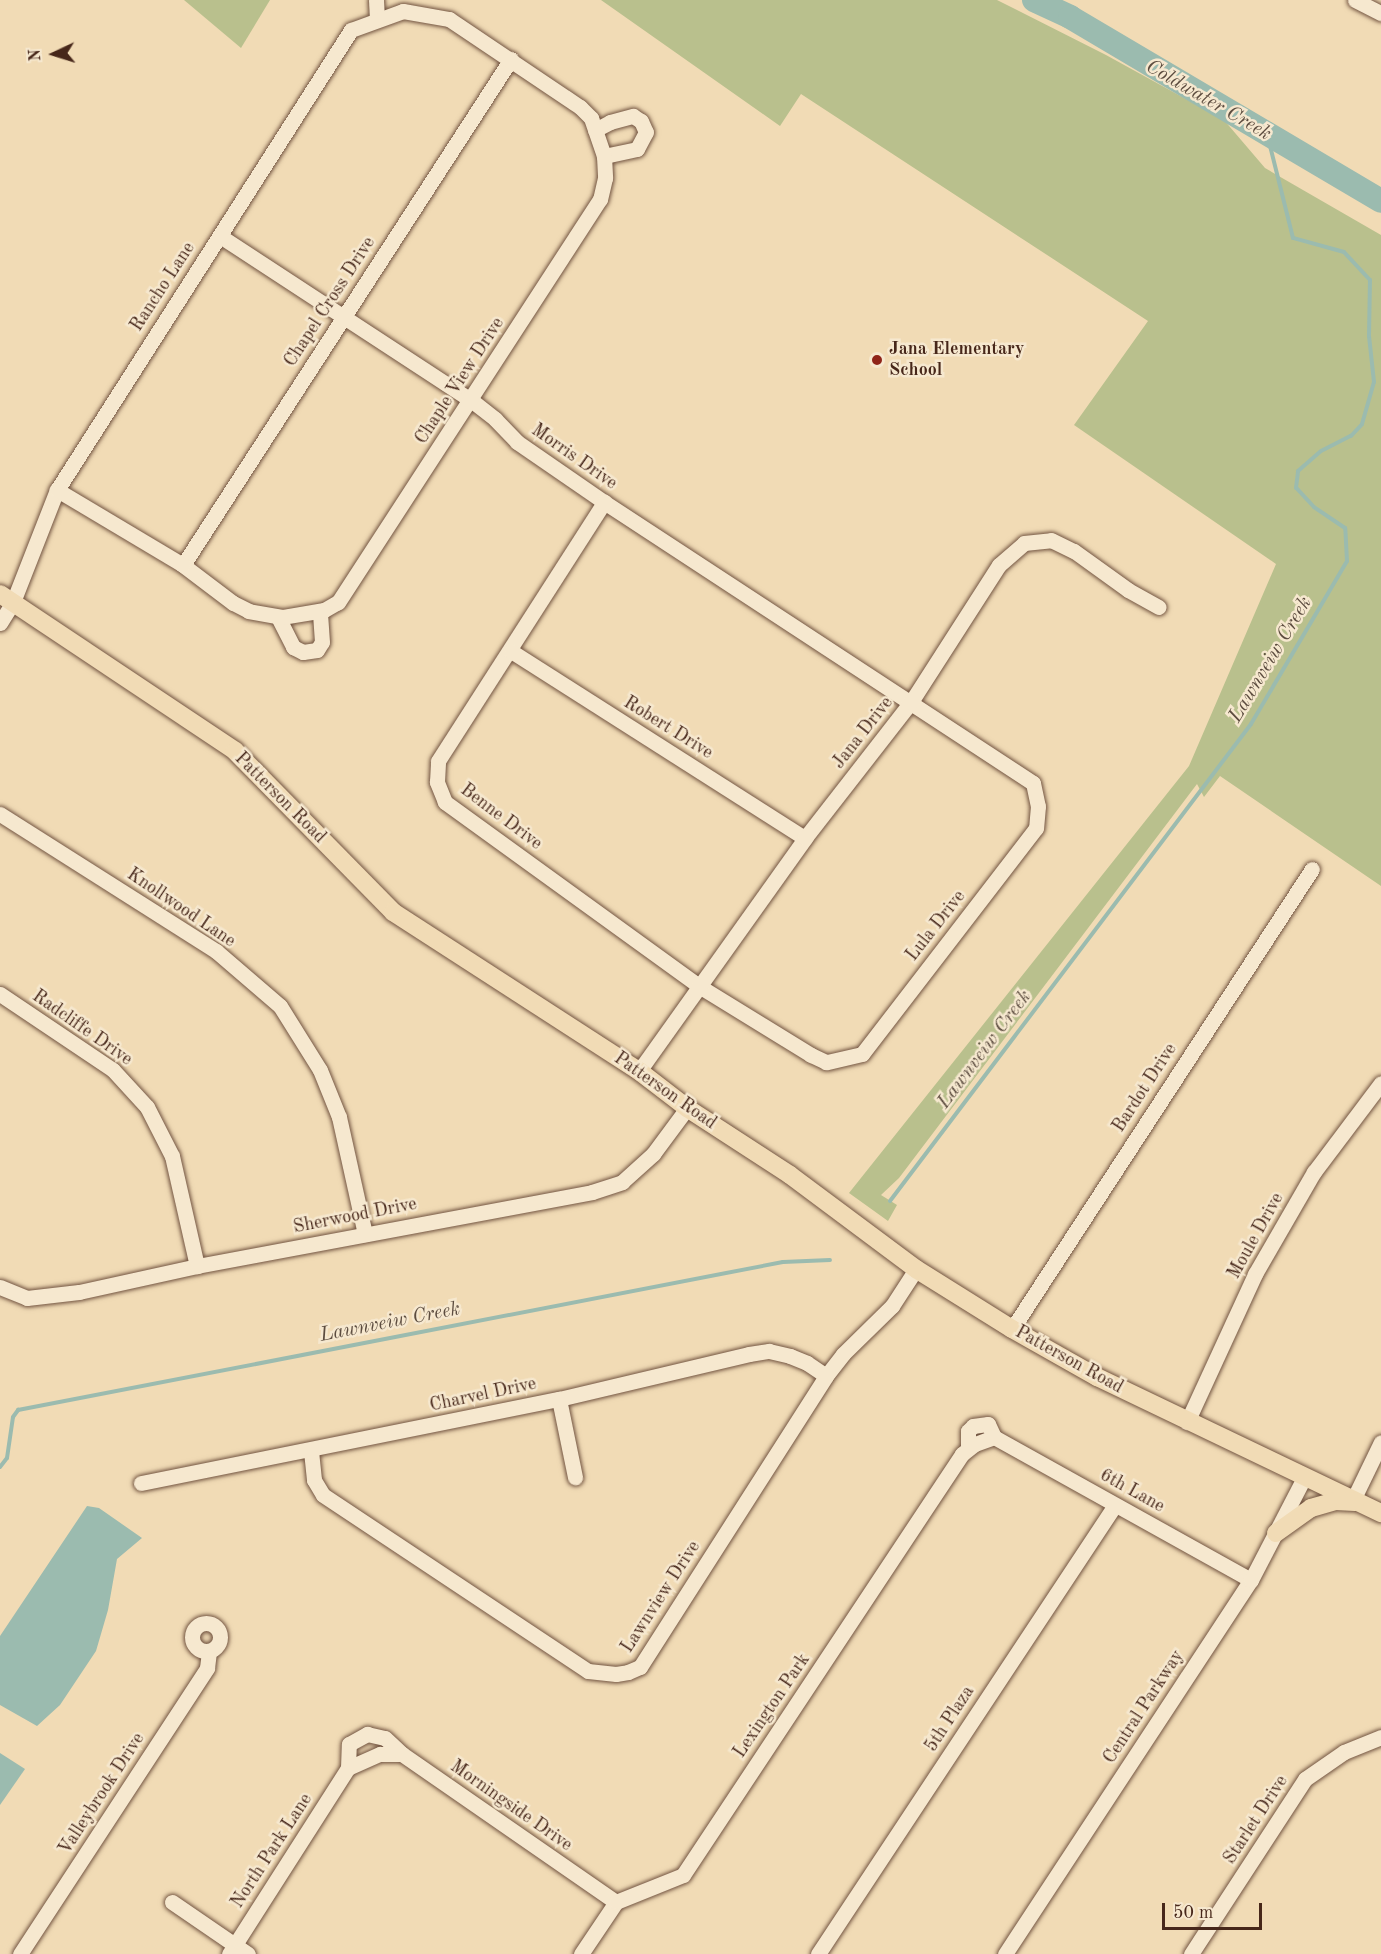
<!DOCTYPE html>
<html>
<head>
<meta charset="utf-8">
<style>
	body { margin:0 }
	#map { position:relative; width:1381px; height:1954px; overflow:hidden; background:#f1dbb5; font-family:"Old Standard TT",serif }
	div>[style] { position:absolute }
	.green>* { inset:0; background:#b9c08d }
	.water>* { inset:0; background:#9bbbaf }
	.stream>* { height:4px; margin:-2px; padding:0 2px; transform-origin:2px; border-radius:2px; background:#9bbbaf }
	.river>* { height:24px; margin:-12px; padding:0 12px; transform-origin:12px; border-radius:12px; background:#9bbbaf }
	.roads { filter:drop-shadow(0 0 2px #725441) drop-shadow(0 0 2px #725441) }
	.minor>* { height:15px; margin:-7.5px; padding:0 7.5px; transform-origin:7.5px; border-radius:7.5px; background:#f6e8cf }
	.minor>.ring { margin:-7.5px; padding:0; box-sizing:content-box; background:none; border:15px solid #f6e8cf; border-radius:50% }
	.major>* { height:18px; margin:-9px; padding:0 9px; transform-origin:9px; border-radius:9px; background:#f1dbb5 }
	.dots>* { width:16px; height:16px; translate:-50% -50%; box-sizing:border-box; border:3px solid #f6e8cf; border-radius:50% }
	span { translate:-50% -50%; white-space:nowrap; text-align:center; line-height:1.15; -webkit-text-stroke:5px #f6e8cf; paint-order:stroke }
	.street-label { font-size:18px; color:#47271a }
	.poi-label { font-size:18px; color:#47271a; font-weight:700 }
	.left { translate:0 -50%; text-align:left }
	.water-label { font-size:20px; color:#5c4c3f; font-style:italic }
	.north { position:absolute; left:24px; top:24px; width:60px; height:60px; -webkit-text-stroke:4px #f6e8cf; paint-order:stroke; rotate:266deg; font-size:16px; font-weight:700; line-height:24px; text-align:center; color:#47271a }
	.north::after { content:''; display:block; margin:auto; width:21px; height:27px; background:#47271a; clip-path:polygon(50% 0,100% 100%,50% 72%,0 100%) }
	.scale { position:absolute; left:1162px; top:1903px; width:100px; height:27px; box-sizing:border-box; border:3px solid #47271a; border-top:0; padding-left:8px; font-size:18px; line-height:21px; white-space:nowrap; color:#47271a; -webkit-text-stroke:4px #f6e8cf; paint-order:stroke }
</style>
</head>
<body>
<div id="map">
	<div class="green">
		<div style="clip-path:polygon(184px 0,270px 0,241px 48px)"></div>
		<div style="clip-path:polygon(601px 0,997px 0,1106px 55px,1224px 120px,1265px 168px,1381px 235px,1381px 886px,1220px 776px,1204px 797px,1197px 784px,899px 1178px,881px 1195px,897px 1205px,888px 1221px,849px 1193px,1189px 766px,1276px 564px,1074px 425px,1148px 321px,801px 94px,780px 126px)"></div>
	</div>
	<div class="water">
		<div style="clip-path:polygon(87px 1506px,99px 1508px,142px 1538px,117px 1559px,108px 1610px,96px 1651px,60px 1705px,37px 1726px,0 1705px,0 1636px)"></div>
		<div style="clip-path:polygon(0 1753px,25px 1769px,0 1805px)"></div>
	</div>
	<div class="stream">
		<div style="left:890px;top:1201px;width:598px;rotate:-52.88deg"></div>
		<div style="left:1251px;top:724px;width:189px;rotate:-59.5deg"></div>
		<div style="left:1347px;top:561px;width:33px;rotate:-93deg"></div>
		<div style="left:1345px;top:528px;width:37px;rotate:-146deg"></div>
		<div style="left:1314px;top:507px;width:26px;rotate:-133deg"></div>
		<div style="left:1296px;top:488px;width:17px;rotate:-83deg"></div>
		<div style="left:1298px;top:471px;width:30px;rotate:-41deg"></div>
		<div style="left:1321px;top:451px;width:34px;rotate:-27deg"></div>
		<div style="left:1351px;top:436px;width:16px;rotate:-47deg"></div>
		<div style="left:1362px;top:424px;width:44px;rotate:-74.1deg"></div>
		<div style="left:1374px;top:382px;width:46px;rotate:-96.2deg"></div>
		<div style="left:1369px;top:336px;width:56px;rotate:-89deg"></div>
		<div style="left:1370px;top:280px;width:38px;rotate:-133deg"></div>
		<div style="left:1344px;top:252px;width:53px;rotate:-164.6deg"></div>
		<div style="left:1293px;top:238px;width:107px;rotate:-104deg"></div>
		<div style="left:0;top:1467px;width:11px;rotate:-52deg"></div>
		<div style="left:7px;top:1458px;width:41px;rotate:-81.7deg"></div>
		<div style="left:13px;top:1417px;width:9px;rotate:-54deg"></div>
		<div style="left:18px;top:1410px;width:779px;rotate:-10.95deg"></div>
		<div style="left:783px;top:1262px;width:47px;rotate:-2.4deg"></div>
	</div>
	<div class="river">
		<div style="left:1034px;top:0;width:40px;rotate:25deg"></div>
		<div style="left:1070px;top:17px;width:361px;rotate:30.6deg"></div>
	</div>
	<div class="roads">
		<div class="minor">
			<div style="left:376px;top:0;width:19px;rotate:87deg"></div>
			<div style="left:1355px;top:0;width:29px;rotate:27deg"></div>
			<div style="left:595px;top:130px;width:17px;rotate:-28deg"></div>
			<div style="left:610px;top:122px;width:24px;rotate:-15deg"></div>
			<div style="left:633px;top:116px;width:9px;rotate:32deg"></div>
			<div style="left:641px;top:121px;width:12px;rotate:66deg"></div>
			<div style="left:646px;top:132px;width:19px;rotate:118deg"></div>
			<div style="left:637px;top:149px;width:34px;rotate:168deg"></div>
			<div style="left:220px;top:236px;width:300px;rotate:33.2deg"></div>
			<div style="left:471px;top:400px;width:31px;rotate:38deg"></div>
			<div style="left:495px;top:419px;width:32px;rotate:46deg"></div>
			<div style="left:517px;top:442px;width:106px;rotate:34.6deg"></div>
			<div style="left:604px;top:502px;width:513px;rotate:33.23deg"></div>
			<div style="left:1033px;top:783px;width:24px;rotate:78deg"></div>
			<div style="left:1038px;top:806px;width:22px;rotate:95deg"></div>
			<div style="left:1036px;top:828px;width:285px;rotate:127.6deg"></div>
			<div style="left:862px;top:1054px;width:37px;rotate:167deg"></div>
			<div style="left:826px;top:1062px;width:17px;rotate:-155deg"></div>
			<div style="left:811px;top:1055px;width:132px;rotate:-148.4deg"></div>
			<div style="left:699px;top:986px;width:314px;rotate:-144.1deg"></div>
			<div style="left:445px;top:802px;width:22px;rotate:-112deg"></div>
			<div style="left:437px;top:782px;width:21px;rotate:-87deg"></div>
			<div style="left:438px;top:761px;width:308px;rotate:-57.3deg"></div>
			<div style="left:183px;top:565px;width:603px;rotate:-57.05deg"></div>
			<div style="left:278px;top:617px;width:34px;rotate:63deg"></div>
			<div style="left:293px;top:647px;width:11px;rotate:27deg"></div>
			<div style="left:303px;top:652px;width:14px;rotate:-8deg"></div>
			<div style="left:317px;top:650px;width:9px;rotate:-58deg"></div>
			<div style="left:322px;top:642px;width:31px;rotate:-94deg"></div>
			<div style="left:0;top:623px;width:25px;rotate:-58deg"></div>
			<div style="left:13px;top:602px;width:120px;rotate:-68.6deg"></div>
			<div style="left:57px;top:490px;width:546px;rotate:-57.42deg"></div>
			<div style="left:351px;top:30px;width:55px;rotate:-20.1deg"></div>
			<div style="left:403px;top:11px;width:47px;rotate:9.9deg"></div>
			<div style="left:449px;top:19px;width:158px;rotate:33.9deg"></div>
			<div style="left:580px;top:107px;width:16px;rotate:45deg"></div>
			<div style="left:591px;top:118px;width:40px;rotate:71.1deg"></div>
			<div style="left:604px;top:156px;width:22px;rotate:87deg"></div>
			<div style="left:605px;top:178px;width:22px;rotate:103deg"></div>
			<div style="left:600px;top:199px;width:481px;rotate:123deg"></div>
			<div style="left:338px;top:602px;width:16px;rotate:150deg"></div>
			<div style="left:324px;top:610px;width:43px;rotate:170.5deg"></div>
			<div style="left:282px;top:617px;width:34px;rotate:-170deg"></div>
			<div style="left:249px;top:611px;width:18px;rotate:-153deg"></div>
			<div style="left:233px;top:603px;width:63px;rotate:-142.8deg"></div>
			<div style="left:183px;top:565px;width:147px;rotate:-149.2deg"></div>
			<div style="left:511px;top:651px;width:348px;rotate:32.5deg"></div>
			<div style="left:0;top:814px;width:256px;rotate:32.4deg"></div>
			<div style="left:216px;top:951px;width:84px;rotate:40.7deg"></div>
			<div style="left:280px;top:1006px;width:75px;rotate:58deg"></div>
			<div style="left:320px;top:1070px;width:51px;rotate:68deg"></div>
			<div style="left:339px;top:1117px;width:120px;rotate:77.5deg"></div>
			<div style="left:0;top:994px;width:136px;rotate:33.9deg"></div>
			<div style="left:113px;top:1070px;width:50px;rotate:47.4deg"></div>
			<div style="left:147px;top:1107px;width:55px;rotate:63deg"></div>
			<div style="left:172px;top:1156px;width:113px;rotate:77.2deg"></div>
			<div style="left:639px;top:1071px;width:286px;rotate:-54.5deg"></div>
			<div style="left:805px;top:838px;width:172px;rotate:-52.1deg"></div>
			<div style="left:911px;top:702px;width:163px;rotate:-57.3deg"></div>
			<div style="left:999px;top:565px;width:33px;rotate:-41deg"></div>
			<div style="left:1024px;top:543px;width:27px;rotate:-6deg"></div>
			<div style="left:1051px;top:540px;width:25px;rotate:26deg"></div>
			<div style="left:1074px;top:551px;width:67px;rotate:35.8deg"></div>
			<div style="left:1128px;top:590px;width:35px;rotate:29deg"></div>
			<div style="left:0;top:1287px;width:29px;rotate:22deg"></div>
			<div style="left:27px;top:1298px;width:52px;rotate:-6.6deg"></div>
			<div style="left:79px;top:1292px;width:121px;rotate:-12.4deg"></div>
			<div style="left:197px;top:1266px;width:402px;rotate:-10.6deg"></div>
			<div style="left:592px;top:1192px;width:32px;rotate:-18deg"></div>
			<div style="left:622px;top:1182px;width:42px;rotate:-42.1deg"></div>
			<div style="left:653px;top:1154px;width:57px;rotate:-53.5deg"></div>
			<div style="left:1012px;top:1329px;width:549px;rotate:-56.89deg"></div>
			<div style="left:559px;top:1399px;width:80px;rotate:78.4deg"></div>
			<div style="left:1187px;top:1422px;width:163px;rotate:-65.3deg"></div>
			<div style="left:1255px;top:1274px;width:118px;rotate:-60deg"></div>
			<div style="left:1314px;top:1172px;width:111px;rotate:-53deg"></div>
			<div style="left:994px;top:1437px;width:294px;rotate:29.1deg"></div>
			<div style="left:968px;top:1448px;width:17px;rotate:-90deg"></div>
			<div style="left:968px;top:1431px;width:7px;rotate:-45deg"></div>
			<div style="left:973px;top:1426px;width:15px;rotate:-8deg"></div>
			<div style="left:988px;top:1424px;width:14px;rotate:65deg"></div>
			<div style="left:311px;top:1451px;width:29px;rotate:84deg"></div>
			<div style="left:314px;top:1480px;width:17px;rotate:59deg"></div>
			<div style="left:323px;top:1495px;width:318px;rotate:33.6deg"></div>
			<div style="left:588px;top:1671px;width:28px;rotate:6deg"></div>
			<div style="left:616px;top:1674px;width:12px;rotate:-9deg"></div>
			<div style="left:628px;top:1672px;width:13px;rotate:-23deg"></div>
			<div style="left:640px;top:1667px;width:345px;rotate:-57.4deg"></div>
			<div style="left:826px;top:1376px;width:28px;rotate:-52deg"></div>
			<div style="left:843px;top:1354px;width:69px;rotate:-44.4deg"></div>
			<div style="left:892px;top:1306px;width:44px;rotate:-57deg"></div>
			<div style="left:141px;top:1483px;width:426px;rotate:-11.4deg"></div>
			<div style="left:559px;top:1399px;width:195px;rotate:-13.3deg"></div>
			<div style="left:749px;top:1354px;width:20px;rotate:-9deg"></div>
			<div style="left:769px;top:1351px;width:22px;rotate:13deg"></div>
			<div style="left:790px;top:1356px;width:18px;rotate:22deg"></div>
			<div style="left:807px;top:1363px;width:23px;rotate:34deg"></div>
			<div style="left:1353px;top:1500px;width:64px;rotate:-64.2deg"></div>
			<div class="ring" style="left:192px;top:1623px;width:13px;height:13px"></div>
			<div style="left:348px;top:1768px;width:24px;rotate:-88deg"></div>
			<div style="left:349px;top:1744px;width:21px;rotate:-29deg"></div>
			<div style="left:367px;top:1734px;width:18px;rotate:13deg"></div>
			<div style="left:385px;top:1738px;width:23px;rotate:43deg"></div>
			<div style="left:172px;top:1902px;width:92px;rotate:34.4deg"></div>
			<div style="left:20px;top:1954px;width:342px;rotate:-56.8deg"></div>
			<div style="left:207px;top:1668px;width:17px;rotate:-83deg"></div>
			<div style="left:229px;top:1954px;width:221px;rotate:-57.4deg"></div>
			<div style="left:348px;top:1768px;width:35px;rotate:-24deg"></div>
			<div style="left:380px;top:1754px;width:22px"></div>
			<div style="left:402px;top:1754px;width:260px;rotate:34.7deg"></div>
			<div style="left:581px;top:1954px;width:63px;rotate:-56.1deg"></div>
			<div style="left:616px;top:1902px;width:72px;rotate:-21.9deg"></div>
			<div style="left:683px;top:1875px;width:505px;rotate:-56.47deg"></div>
			<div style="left:962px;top:1454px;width:16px;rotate:-38deg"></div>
			<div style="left:975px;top:1444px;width:20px;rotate:-20deg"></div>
			<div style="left:818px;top:1954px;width:538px;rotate:-56.52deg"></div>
			<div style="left:1005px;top:1954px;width:448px;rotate:-56.7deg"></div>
			<div style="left:1251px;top:1580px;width:117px;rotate:-62.6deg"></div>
			<div style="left:1191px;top:1954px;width:209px;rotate:-56.9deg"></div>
			<div style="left:1305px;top:1779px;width:47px;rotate:-34.7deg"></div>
			<div style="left:1344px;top:1752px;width:40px;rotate:-22deg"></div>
		</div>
		<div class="major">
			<div style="left:0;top:594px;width:283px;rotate:33.7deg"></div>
			<div style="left:235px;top:751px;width:226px;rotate:45.5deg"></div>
			<div style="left:393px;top:912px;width:293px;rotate:32.9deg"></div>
			<div style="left:639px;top:1071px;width:61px;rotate:37.6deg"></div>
			<div style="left:687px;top:1108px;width:123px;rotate:33deg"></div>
			<div style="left:790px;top:1175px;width:157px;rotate:36.7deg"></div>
			<div style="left:916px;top:1269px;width:113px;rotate:32deg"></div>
			<div style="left:1012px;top:1329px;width:98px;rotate:29.5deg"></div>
			<div style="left:1097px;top:1377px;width:315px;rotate:25.6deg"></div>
			<div style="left:1276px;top:1533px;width:43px;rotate:-35.5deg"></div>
			<div style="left:1311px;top:1508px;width:26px;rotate:-16deg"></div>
			<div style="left:1336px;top:1501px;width:19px;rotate:3deg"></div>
		</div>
	</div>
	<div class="dots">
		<div style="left:877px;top:360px;background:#8f2418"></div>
	</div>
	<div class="street-label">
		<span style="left:163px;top:287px;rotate:-57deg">Rancho Lane</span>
		<span style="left:330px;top:302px;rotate:-57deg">Chapel Cross Drive</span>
		<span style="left:460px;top:381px;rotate:-57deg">Chaple View Drive</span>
		<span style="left:574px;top:457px;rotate:35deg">Morris Drive</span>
		<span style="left:668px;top:728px;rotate:32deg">Robert Drive</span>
		<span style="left:863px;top:733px;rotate:-52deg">Jana Drive</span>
		<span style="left:280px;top:798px;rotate:45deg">Patterson Road</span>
		<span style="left:501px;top:817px;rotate:37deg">Benne Drive</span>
		<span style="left:181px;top:908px;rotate:34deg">Knollwood Lane</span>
		<span style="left:936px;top:926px;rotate:-52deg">Lula Drive</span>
		<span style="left:82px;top:1028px;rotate:35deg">Radcliffe Drive</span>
		<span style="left:1145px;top:1088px;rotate:-57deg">Bardot Drive</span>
		<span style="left:665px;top:1091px;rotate:35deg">Patterson Road</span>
		<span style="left:355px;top:1216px;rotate:-11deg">Sherwood Drive</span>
		<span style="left:1256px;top:1236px;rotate:-61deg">Moule Drive</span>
		<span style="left:1069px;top:1360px;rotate:29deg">Patterson Road</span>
		<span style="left:483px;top:1395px;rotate:-12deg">Charvel Drive</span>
		<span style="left:1132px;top:1491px;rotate:29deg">6th Lane</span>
		<span style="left:661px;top:1597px;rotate:-57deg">Lawnview Drive</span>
		<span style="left:772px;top:1706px;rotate:-56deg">Lexington Park</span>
		<span style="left:1144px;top:1707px;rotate:-57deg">Central Parkway</span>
		<span style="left:950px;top:1719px;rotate:-57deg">5th Plaza</span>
		<span style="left:102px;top:1794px;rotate:-57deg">Valleybrook Drive</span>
		<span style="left:511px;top:1806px;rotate:35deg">Morningside Drive</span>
		<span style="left:1256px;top:1820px;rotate:-57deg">Starlet Drive</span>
		<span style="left:272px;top:1851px;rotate:-57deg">North Park Lane</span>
	</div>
	<div class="poi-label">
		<span class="left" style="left:889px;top:360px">Jana Elementary<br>School</span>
	</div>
	<div class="water-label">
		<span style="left:1208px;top:101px;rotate:30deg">Coldwater Creek</span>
		<span style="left:1271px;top:660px;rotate:-59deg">Lawnveiw Creek</span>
		<span style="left:985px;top:1050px;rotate:-53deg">Lawnveiw Creek</span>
		<span style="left:390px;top:1323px;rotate:-11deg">Lawnveiw Creek</span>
	</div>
	<div class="north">N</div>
	<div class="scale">50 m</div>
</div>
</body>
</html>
